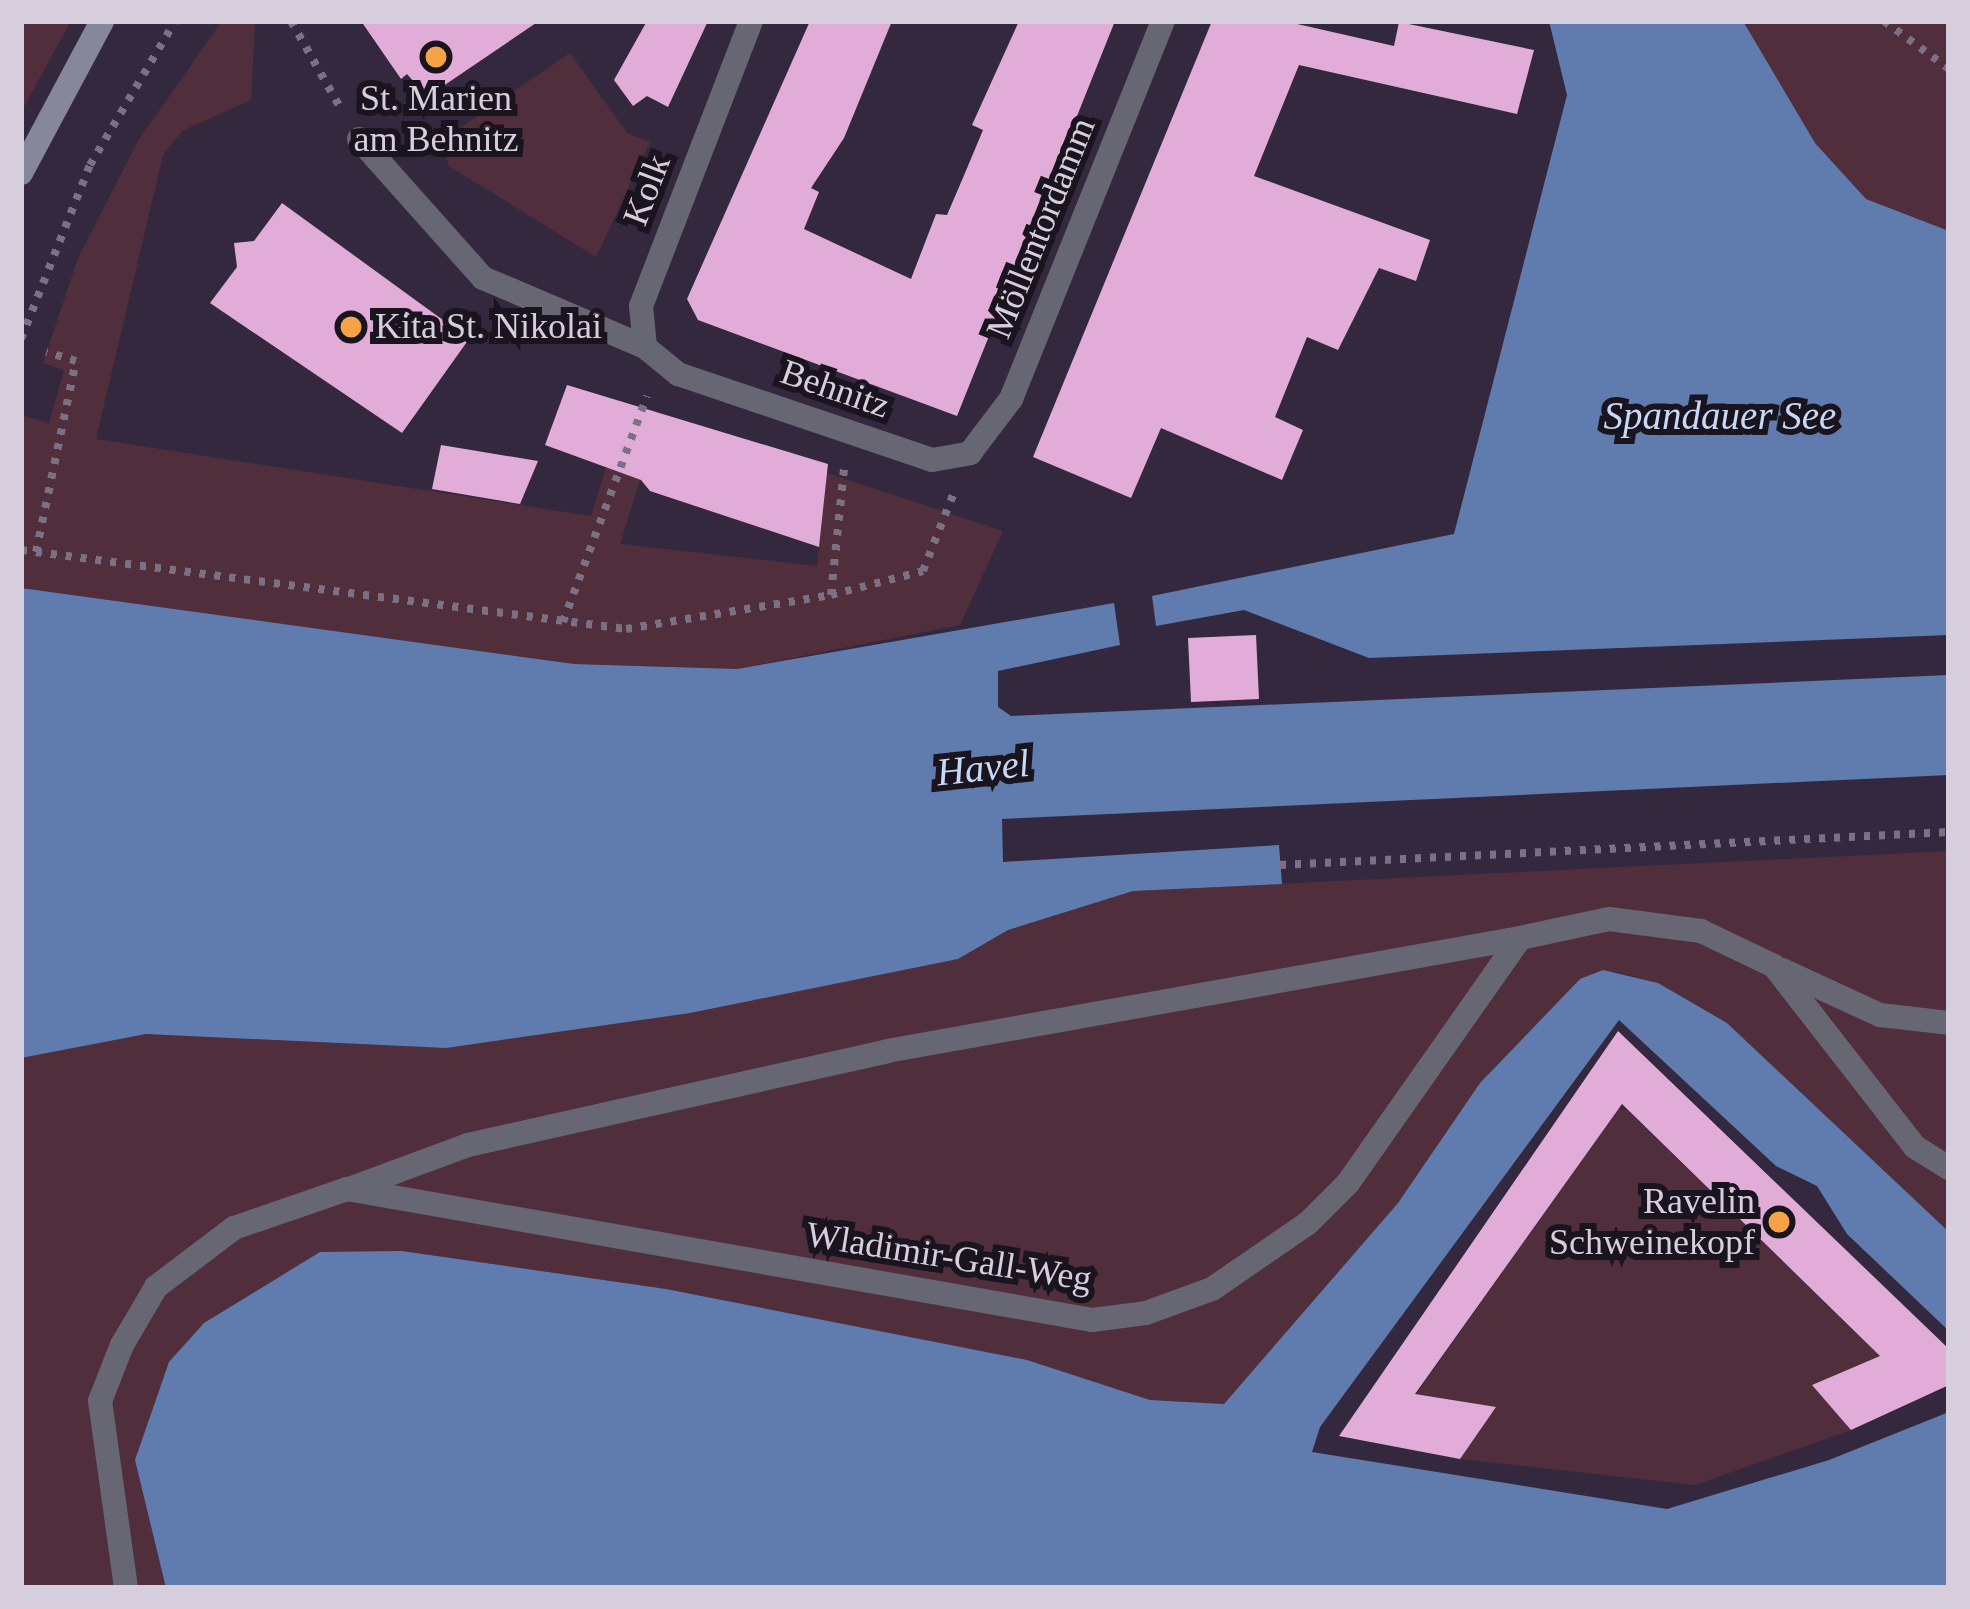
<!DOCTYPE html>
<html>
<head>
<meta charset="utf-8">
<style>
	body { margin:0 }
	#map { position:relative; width:1970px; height:1609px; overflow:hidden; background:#34283f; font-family:"Times New Roman",serif }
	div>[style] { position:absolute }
	.green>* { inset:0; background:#512e3b }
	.water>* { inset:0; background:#607cae }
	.building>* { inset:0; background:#e1acd8 }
	.path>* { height:8px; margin-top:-4px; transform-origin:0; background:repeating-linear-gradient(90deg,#7b7084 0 6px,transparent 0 15px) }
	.lane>* { height:24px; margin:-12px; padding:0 12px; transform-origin:12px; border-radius:12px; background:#676774 }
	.street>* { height:24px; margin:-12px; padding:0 12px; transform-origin:12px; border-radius:12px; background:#676774 }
	.secondary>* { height:24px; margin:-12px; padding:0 12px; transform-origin:12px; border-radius:12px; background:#87879b }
	.dots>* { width:33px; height:33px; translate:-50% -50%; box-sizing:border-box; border:6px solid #19141e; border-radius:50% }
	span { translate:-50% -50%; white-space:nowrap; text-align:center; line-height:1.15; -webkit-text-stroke:12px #19141e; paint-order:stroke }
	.poi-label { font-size:36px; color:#d6cedd }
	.left { translate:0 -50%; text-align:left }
	.right { translate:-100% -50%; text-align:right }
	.street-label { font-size:36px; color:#d6cedd }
	.water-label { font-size:39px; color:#c8d9f7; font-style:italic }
	.frame { position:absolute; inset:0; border:24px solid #d6cedd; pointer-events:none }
</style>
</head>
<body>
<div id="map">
	<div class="green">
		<div style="clip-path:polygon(21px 21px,71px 21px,21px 112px)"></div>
		<div style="clip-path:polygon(222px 21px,255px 21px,251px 100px,182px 131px,163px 155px,96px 439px,591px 516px,606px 467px,641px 477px,620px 544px,817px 566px,827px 473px,1003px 531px,960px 625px,737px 669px,574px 664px,21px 588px,21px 415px,49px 423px,64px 370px,43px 363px,78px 258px,138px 141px)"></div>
		<div style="clip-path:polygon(1743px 21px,1949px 21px,1949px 231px,1866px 199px,1815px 143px)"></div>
		<div style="clip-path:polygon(570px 53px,627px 133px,650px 142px,596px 257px,449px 166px,441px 141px)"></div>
		<div style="clip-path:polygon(1949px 851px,1949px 1232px,1727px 1023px,1658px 983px,1615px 972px,1580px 979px,1480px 1083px,1398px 1203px,1224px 1404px,1150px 1400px,1027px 1360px,666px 1289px,402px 1251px,135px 1460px,166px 1588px,21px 1588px,21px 1058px,146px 1034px,446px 1048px,958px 959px,1008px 930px,1133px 891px)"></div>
		<div style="clip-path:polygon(1618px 1109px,1627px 1110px,1880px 1356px,1813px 1385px,1851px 1430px,1695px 1485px,1460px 1459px,1488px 1416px,1477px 1404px,1416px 1394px)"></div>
	</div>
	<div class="water">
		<div style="clip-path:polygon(1549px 21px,1743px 21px,1815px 143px,1866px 199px,1949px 231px,1949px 635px,1369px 658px,1244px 610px,1156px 626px,1152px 596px,1454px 534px,1567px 95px)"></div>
		<div style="clip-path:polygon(21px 588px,574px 664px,737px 669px,1114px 603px,1120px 645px,998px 671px,998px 707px,1011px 716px,1949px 675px,1949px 775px,1002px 819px,1003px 862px,1279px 845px,1282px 884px,1133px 891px,1008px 930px,958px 959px,690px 1013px,446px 1048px,146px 1034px,21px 1058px)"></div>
		<div style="clip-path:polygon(1603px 970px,1658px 983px,1727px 1023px,1949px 1232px,1949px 1331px,1847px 1234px,1817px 1186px,1776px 1166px,1619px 1020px,1320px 1427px,1312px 1452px,1667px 1509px,1829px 1460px,1949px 1412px,1949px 1588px,166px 1588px,135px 1460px,169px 1362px,204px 1323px,320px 1252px,402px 1251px,666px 1289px,1027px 1360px,1150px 1400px,1224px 1404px,1398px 1203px,1480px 1083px,1580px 979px)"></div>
	</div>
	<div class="building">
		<div style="clip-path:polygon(361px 21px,539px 21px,427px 97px,407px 74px,401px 79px)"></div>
		<div style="clip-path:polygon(647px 21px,708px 21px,668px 107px,647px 96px,633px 106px,614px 80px)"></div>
		<div style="clip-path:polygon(810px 21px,892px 21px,844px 138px,811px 188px,819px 192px,804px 229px,911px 279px,936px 214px,947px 215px,965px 173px,983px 130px,972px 125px,1019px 21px,1115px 21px,957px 416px,698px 320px,687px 299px)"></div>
		<div style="clip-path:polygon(1212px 21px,1284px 21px,1394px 46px,1399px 22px,1534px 50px,1517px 114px,1299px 65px,1254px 176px,1430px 240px,1416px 281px,1379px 268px,1338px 350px,1307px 337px,1275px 417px,1303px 430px,1282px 480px,1161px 428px,1131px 498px,1033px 457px)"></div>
		<div style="clip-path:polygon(282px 203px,469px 339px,402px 433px,210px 303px,237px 267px,234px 243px,254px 241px)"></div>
		<div style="clip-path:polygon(567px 385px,828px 464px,819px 547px,650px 491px,641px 480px,545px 445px)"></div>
		<div style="clip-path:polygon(441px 445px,538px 461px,520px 504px,432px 489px)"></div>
		<div style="clip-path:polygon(1256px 635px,1259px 699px,1191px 702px,1188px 638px)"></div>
		<div style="clip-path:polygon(1618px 1031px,1949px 1349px,1949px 1385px,1851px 1430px,1812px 1385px,1880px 1356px,1622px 1104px,1415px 1394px,1496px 1407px,1460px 1459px,1339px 1436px)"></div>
	</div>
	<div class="path">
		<div style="left:291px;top:21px;width:101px;rotate:60.4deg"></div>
		<div style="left:1884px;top:21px;width:81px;rotate:36.4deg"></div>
		<div style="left:21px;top:339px;width:187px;rotate:-68.4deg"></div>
		<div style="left:90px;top:165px;width:167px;rotate:-59.4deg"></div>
		<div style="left:21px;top:550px;width:610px;rotate:7.44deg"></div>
		<div style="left:626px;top:629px;width:208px;rotate:-9.4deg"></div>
		<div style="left:831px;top:595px;width:95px;rotate:-14.6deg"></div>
		<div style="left:923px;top:571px;width:82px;rotate:-68.5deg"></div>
		<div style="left:36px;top:552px;width:195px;rotate:-78.2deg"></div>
		<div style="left:76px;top:361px;width:31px;rotate:-163deg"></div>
		<div style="left:831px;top:595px;width:127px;rotate:-84.1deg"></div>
		<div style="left:563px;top:622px;width:241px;rotate:-69.6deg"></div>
		<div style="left:1280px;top:865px;width:670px;rotate:-2.82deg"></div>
	</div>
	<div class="lane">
		<div style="left:359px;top:139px;width:186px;rotate:48.3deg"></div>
		<div style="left:483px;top:278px;width:176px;rotate:23.1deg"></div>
		<div style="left:1782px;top:970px;width:108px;rotate:24.7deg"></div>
		<div style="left:1880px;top:1015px;width:69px;rotate:6.6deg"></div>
		<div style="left:349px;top:1189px;width:127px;rotate:-20.3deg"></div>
		<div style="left:468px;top:1145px;width:429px;rotate:-12.6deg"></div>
		<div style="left:887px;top:1051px;width:643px;rotate:-10.12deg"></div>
		<div style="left:126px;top:1588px;width:189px;rotate:-97.9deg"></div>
		<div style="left:100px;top:1401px;width:60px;rotate:-68.6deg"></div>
		<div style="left:122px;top:1345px;width:67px;rotate:-59.6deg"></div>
		<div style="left:156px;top:1287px;width:98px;rotate:-37.1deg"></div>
		<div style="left:234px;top:1228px;width:120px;rotate:-19deg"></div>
		<div style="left:347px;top:1189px;width:756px;rotate:9.97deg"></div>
		<div style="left:1092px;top:1320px;width:54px;rotate:-7.4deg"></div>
		<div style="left:1146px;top:1313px;width:70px;rotate:-20deg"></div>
		<div style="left:1212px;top:1289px;width:116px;rotate:-34.5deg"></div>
		<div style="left:1308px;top:1223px;width:57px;rotate:-45deg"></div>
		<div style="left:1348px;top:1183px;width:299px;rotate:-54.9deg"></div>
		<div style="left:1520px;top:938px;width:91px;rotate:-12.1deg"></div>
		<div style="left:1609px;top:919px;width:93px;rotate:7.4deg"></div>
		<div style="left:1701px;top:931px;width:81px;rotate:25.6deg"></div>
		<div style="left:1774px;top:966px;width:229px;rotate:52.1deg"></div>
		<div style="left:1915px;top:1147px;width:40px;rotate:32deg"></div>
	</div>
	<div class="street">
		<div style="left:751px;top:21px;width:305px;rotate:111.1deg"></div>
		<div style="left:641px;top:306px;width:41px;rotate:84.4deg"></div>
		<div style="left:645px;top:347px;width:43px;rotate:39.3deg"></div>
		<div style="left:678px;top:374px;width:268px;rotate:18.7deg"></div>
		<div style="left:932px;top:460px;width:39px;rotate:-10deg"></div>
		<div style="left:970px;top:453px;width:68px;rotate:-52.8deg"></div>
		<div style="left:1011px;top:399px;width:407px;rotate:-68.1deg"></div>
	</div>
	<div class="secondary">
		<div style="left:21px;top:173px;width:172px;rotate:-61.9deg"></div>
	</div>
	<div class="dots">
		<div style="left:436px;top:57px;background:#f5a346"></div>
		<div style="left:351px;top:327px;background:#f5a346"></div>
		<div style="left:1779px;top:1222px;background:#f5a346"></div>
	</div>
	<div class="poi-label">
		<span style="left:436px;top:119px">St. Marien<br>am Behnitz</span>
		<span class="left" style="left:375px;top:327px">Kita St. Nikolai</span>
		<span class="right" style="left:1755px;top:1222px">Ravelin<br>Schweinekopf</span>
	</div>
	<div class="street-label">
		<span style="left:647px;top:190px;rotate:-69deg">Kolk</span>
		<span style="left:1041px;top:228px;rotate:-68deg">Möllentordamm</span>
		<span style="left:835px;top:389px;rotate:19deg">Behnitz</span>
		<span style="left:949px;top:1257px;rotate:9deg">Wladimir-Gall-Weg</span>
	</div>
	<div class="water-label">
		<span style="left:1720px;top:416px">Spandauer See</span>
		<span style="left:983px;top:768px;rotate:-6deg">Havel</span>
	</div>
	<div class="frame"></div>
</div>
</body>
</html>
